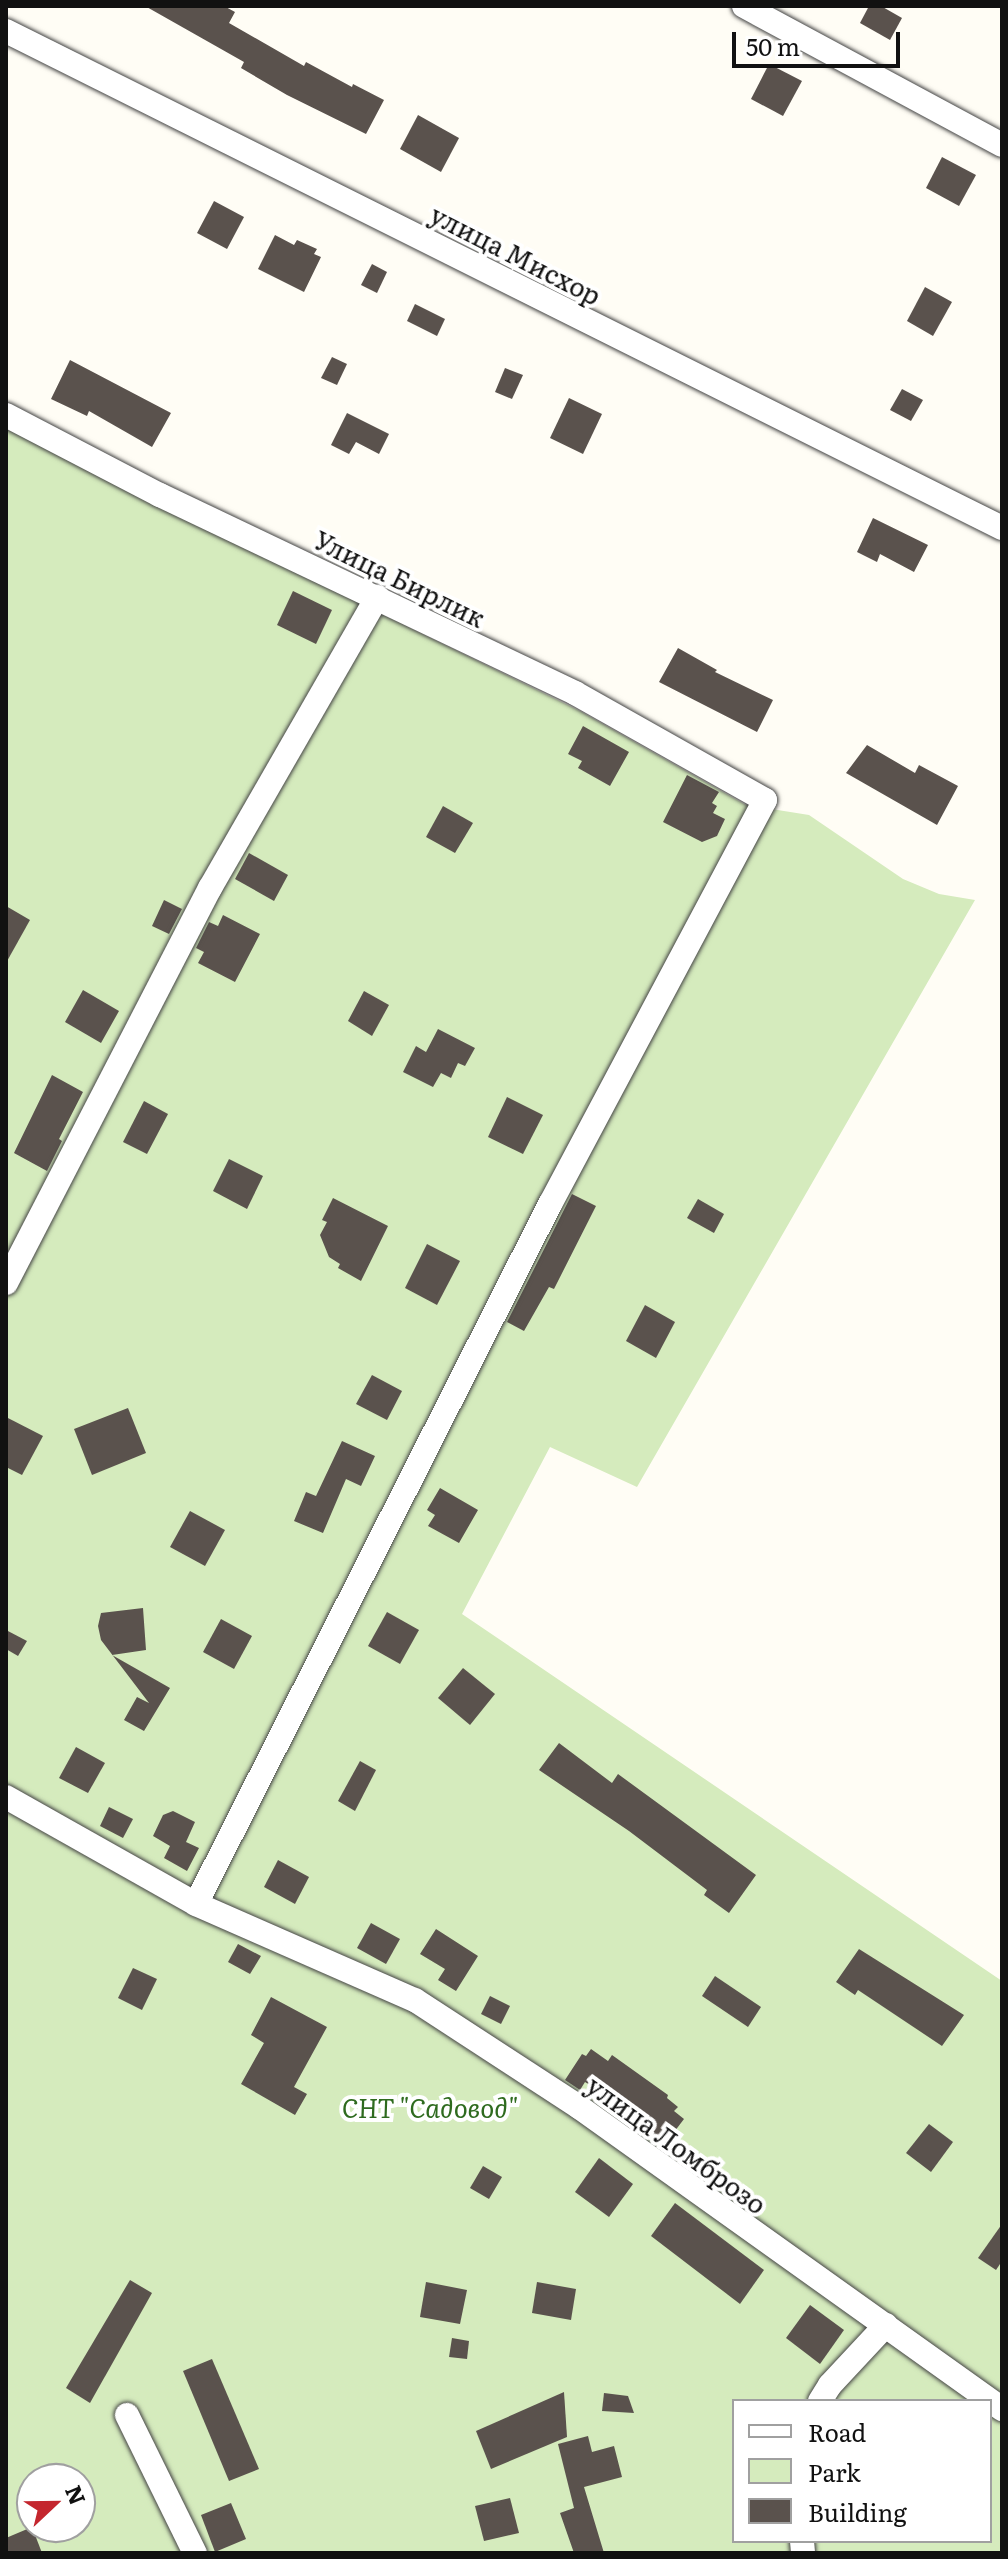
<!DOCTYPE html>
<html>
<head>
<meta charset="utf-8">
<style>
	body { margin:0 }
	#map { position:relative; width:1008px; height:2559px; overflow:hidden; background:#fffdf5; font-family:Literata,serif }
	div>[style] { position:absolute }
	.green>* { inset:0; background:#d5ebbd }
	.building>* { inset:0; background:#5a524d }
	.roads { filter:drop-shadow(0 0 2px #444) drop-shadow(0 0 2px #444) }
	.street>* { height:24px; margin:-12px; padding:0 12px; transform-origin:12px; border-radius:12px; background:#fff }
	span { translate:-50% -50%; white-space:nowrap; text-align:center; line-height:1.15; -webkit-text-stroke:8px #fff; paint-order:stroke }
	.street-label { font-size:26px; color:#111 }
	.park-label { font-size:26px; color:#2f6b1f; font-style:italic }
	.frame { position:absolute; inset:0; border:8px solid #111; pointer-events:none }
	.legend { position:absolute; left:732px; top:2399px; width:260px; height:144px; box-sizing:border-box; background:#fff; border:2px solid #a0a0a0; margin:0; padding:10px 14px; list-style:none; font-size:24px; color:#111 }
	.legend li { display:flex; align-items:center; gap:16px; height:40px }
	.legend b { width:40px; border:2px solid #a0a0a0 }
	.north { position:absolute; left:16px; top:2463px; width:80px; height:80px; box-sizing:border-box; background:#fff; border:2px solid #a0a0a0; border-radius:50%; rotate:68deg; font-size:22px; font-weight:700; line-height:32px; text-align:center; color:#111 }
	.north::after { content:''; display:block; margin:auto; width:28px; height:36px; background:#c4262e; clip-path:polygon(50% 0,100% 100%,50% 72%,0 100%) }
	.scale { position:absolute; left:732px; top:32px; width:168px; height:36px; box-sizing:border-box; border:4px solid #111; border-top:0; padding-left:10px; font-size:24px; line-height:28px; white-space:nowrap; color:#111; -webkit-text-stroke:6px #fff; paint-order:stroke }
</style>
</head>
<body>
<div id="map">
	<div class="green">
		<div style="clip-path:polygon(evenodd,6px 422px,165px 508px,580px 711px,746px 805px,809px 815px,903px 879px,939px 894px,975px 900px,637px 1487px,550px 1447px,462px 1614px,1002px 1981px,1002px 2553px,6px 2553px,6px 422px,734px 2401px,990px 2401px,990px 2541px,734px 2541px,734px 2401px,6px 422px,32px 2479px,80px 2479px,80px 2527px,32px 2527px,32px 2479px)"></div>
	</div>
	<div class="building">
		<div style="clip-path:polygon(145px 6px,224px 6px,235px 12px,229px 23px,304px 66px,306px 62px,352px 87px,353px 84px,384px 100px,366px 134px,287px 95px,241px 68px,244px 62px)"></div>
		<div style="clip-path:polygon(869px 6px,881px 6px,902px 18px,890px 40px,860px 23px)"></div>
		<div style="clip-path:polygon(769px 64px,802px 81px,783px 116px,751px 99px)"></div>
		<div style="clip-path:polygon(418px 115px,459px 138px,441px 172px,400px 149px)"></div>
		<div style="clip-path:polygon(942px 157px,976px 175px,959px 206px,926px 188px)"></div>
		<div style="clip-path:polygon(214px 201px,244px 217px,227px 249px,197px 233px)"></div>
		<div style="clip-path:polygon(275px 235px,294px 245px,297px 240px,317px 249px,314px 254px,321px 257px,304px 292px,258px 269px)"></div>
		<div style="clip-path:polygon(372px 264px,387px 272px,377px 293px,361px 285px)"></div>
		<div style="clip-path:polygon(925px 287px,952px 302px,933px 336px,907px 321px)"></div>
		<div style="clip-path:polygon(415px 304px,445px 319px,437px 336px,407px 321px)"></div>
		<div style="clip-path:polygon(332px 357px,347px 364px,337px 385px,321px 378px)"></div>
		<div style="clip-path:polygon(70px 360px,171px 413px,152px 447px,89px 411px,87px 416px,51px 399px)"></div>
		<div style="clip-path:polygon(505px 368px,523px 375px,512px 399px,495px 392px)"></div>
		<div style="clip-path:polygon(902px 389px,923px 400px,911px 421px,890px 410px)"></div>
		<div style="clip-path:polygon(569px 398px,602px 414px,583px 454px,550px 438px)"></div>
		<div style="clip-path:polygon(347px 413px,389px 434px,379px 454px,356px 442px,349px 454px,331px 445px)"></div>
		<div style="clip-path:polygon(873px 518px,928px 545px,914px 572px,880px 554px,877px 562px,857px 552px)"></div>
		<div style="clip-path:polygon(293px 591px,332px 610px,316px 644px,277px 625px)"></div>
		<div style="clip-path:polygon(678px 648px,717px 670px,715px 672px,773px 700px,757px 732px,659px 682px)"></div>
		<div style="clip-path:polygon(583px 726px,629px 752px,610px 786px,578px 768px,582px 761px,568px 754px)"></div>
		<div style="clip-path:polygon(867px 745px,915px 773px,919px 765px,958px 786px,937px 825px,846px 773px)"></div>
		<div style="clip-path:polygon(687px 775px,719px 792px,712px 803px,717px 806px,713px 813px,725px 819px,717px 836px,702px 842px,663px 822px)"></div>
		<div style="clip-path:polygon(443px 806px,473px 823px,455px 853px,426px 837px)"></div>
		<div style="clip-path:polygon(249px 853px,288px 875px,274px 901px,235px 879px)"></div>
		<div style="clip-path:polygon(164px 900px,182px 909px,169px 934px,152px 926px)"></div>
		<div style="clip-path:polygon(6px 906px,30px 920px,6px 963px)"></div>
		<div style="clip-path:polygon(223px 915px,260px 934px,235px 982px,198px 963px,204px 952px,196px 948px,209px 922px,218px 926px)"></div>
		<div style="clip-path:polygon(83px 990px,119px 1011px,101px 1043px,65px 1022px)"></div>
		<div style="clip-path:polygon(364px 991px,389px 1005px,372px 1036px,348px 1021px)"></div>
		<div style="clip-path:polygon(438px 1029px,475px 1048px,465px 1066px,458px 1063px,451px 1078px,441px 1073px,433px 1087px,403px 1072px,416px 1046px,426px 1052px)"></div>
		<div style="clip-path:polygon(52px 1075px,83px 1092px,59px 1139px,62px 1141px,47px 1171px,14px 1153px)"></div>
		<div style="clip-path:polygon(507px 1097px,543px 1115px,523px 1154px,488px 1137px)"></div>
		<div style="clip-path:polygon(144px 1101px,168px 1114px,147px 1154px,123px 1142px)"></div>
		<div style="clip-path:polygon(229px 1159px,263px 1176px,247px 1209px,213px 1191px)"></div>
		<div style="clip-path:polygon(572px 1194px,596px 1206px,554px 1289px,549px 1287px,524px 1331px,507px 1322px)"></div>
		<div style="clip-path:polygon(333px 1198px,388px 1226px,361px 1281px,338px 1268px,340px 1264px,329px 1257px,320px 1235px,327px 1222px,322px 1220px)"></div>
		<div style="clip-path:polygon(698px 1199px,724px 1214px,714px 1233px,687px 1218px)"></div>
		<div style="clip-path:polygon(427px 1244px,460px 1261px,437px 1305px,405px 1288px)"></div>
		<div style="clip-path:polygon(645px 1305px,675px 1322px,656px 1358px,626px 1341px)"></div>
		<div style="clip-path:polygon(372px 1375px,402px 1391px,387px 1420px,356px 1404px)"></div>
		<div style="clip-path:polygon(128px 1408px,146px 1453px,92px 1475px,74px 1429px)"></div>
		<div style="clip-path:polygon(6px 1417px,43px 1436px,22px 1475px,6px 1467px)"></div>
		<div style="clip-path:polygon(342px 1441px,375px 1456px,361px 1486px,346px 1479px,323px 1533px,294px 1521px,306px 1492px,316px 1496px)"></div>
		<div style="clip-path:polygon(440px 1488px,478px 1510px,459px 1543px,428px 1526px,435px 1515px,427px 1510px)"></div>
		<div style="clip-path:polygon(190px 1511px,225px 1530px,205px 1566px,170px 1547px)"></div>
		<div style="clip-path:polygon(143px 1608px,146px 1650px,112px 1655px,170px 1688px,144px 1731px,124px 1720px,137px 1697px,149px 1703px,101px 1640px,98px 1626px,101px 1613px)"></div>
		<div style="clip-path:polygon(387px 1612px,419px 1630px,400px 1664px,368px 1646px)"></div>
		<div style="clip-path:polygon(221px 1619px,252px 1636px,234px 1669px,203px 1652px)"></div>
		<div style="clip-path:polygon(6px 1630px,27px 1641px,18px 1656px,6px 1649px)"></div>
		<div style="clip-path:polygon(463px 1668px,495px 1694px,470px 1725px,438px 1698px)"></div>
		<div style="clip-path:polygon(559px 1743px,612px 1783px,618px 1774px,756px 1875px,729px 1913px,704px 1895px,707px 1890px,629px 1831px,539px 1770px)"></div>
		<div style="clip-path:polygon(76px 1747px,105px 1763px,88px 1793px,59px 1778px)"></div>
		<div style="clip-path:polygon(360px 1761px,376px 1770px,355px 1811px,338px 1801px)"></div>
		<div style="clip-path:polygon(109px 1807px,133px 1819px,123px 1838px,100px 1826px)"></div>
		<div style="clip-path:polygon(173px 1811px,195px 1822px,186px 1842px,199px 1848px,187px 1871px,164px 1858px,170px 1846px,153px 1836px,163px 1815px)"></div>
		<div style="clip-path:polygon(278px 1860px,309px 1877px,295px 1904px,264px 1887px)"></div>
		<div style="clip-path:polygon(371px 1923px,400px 1939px,386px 1964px,357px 1948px)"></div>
		<div style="clip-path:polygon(436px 1929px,478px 1956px,456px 1991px,438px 1980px,445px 1969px,420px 1954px)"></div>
		<div style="clip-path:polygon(238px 1944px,261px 1956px,250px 1974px,228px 1962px)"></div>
		<div style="clip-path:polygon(859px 1949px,964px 2015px,942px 2046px,858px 1990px,855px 1995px,836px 1982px)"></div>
		<div style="clip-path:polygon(133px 1968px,157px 1979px,142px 2010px,118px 1998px)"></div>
		<div style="clip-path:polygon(715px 1976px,761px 2007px,748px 2027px,702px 1996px)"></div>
		<div style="clip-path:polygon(490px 1996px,510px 2006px,501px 2024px,481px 2014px)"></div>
		<div style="clip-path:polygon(271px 1997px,327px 2027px,294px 2087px,307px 2094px,295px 2115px,241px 2084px,264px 2043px,251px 2035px)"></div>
		<div style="clip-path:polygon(591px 2049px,608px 2061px,612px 2055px,668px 2095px,667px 2098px,678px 2107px,674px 2111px,684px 2119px,662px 2148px,644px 2135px,653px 2122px,606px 2087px,602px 2093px,585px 2082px,580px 2090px,565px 2080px,582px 2054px,586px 2056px)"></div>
		<div style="clip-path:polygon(929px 2124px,953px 2142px,931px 2172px,906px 2153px)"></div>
		<div style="clip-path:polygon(599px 2158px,633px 2184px,609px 2217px,575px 2192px)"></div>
		<div style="clip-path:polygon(483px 2166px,502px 2177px,489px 2199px,470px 2188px)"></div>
		<div style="clip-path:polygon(675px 2203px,764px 2270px,740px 2304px,651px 2236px)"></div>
		<div style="clip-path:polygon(1002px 2224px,1002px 2261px,996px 2270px,978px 2258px)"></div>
		<div style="clip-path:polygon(130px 2280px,152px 2293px,90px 2403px,66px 2388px)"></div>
		<div style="clip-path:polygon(426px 2282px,467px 2290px,460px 2324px,420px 2317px)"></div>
		<div style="clip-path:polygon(537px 2282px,576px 2289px,571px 2320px,532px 2313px)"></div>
		<div style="clip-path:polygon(810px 2305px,844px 2330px,820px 2364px,786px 2338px)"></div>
		<div style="clip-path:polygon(452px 2338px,469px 2341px,467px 2359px,449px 2357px)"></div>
		<div style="clip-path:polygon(212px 2359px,259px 2469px,229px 2481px,183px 2371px)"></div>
		<div style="clip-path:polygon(564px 2392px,567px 2437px,491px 2469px,476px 2431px)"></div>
		<div style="clip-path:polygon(604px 2393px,628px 2396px,634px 2413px,602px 2411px)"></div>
		<div style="clip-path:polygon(588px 2436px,592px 2452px,614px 2446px,622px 2477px,584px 2487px,604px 2553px,574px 2553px,560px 2513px,574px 2508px,558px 2444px)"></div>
		<div style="clip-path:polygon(510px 2498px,519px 2533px,484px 2541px,475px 2506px)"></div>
		<div style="clip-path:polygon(231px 2503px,246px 2539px,215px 2552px,201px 2515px)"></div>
		<div style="clip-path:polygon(32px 2527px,42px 2553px,6px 2553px,6px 2538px)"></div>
	</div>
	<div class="roads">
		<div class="street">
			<div style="left:744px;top:6px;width:293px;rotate:28.3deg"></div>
			<div style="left:6px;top:31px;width:1113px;rotate:26.52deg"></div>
			<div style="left:6px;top:415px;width:174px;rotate:27.5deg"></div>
			<div style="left:160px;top:495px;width:460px;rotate:25.5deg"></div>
			<div style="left:575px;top:693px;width:218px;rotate:29.4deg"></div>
			<div style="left:765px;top:800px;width:458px;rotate:118deg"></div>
			<div style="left:550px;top:1204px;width:784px;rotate:116.83deg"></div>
			<div style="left:6px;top:1283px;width:445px;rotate:-62.7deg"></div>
			<div style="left:210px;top:888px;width:336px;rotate:-60.1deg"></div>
			<div style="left:6px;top:1797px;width:218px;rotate:29.4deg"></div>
			<div style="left:196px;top:1904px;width:239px;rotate:23.7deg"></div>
			<div style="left:415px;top:2000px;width:196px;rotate:33.1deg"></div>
			<div style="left:579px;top:2107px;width:520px;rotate:35.52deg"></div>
			<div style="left:820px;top:2401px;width:19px;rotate:-58deg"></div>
			<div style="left:830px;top:2385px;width:82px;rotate:-47deg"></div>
			<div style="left:127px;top:2415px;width:154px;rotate:63.8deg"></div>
			<div style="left:802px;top:2541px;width:12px;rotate:85deg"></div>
		</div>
	</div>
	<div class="street-label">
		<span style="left:516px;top:254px;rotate:27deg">улица Мисхор</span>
		<span style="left:400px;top:578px;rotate:26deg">Улица Бирлик</span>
		<span style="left:677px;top:2144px;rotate:36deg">улица Ломброзо</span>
	</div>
	<div class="park-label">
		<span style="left:430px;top:2107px">СНТ "Садовод"</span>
	</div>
	<div class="frame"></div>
	<ul class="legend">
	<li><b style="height:10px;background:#fff"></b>Road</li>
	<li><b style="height:22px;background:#d5ebbd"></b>Park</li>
	<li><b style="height:22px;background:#5a524d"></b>Building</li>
	</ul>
	<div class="north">N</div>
	<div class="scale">50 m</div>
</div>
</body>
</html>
